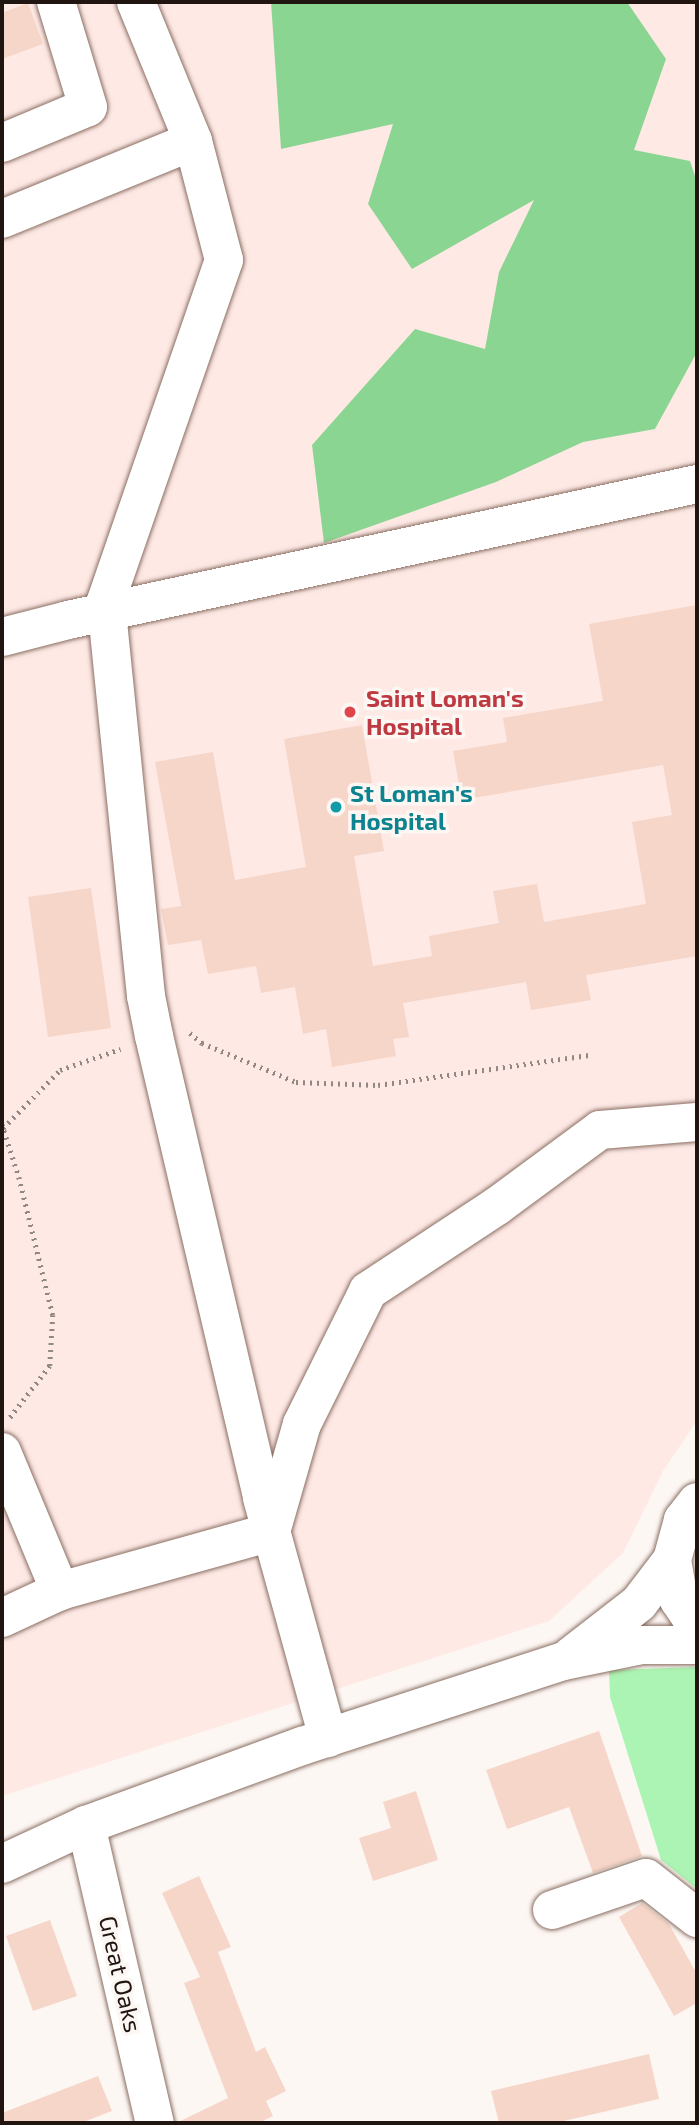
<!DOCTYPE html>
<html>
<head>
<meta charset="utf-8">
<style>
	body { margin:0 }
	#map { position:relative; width:699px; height:2125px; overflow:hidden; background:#fdf7f4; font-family:"Exo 2",sans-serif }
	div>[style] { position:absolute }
	.medical>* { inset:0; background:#fee9e5 }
	.green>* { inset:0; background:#acf4b3 }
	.forest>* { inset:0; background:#8bd593 }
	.building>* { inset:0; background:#f6d6c8 }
	.path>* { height:4.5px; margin-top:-2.25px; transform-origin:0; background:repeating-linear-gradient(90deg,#918885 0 2px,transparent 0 7px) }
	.roads { filter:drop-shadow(0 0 2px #8a6f62) drop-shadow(0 0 2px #8a6f62) }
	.minor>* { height:38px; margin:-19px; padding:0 19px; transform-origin:19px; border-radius:19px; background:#fff }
	.dots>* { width:19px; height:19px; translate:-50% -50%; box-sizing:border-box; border:4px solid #fdf7f4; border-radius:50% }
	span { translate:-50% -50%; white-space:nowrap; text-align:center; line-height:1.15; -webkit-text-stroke:7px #fdf7f4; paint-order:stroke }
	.health-label { font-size:24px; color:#be3a42; font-weight:700 }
	.left { translate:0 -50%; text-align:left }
	.culture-label { font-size:24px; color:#0d838f; font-weight:700 }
	.street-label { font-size:24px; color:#201511 }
	.frame { position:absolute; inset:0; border:4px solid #201511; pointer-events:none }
</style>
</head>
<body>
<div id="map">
	<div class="medical">
		<div style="clip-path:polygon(2px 2px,697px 2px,697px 1421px,663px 1471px,623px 1553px,549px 1621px,2px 1796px)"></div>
	</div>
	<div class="green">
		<div style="clip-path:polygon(697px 1667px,697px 1889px,661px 1860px,610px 1697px,609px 1670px)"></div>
	</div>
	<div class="forest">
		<div style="clip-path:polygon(271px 2px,627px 2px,666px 59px,634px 150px,690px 161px,697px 182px,697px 352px,655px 429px,583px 442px,496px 482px,324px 543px,312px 445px,415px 329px,485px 349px,499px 272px,534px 200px,412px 269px,368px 204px,393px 124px,281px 149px)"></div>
	</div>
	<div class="building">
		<div style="clip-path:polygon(28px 3px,43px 44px,2px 59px,2px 13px)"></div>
		<div style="clip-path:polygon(697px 605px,697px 956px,586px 975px,591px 1000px,531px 1010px,526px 982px,403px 1003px,409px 1037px,393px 1039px,396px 1056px,332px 1067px,326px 1029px,303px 1034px,295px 987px,261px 993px,256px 966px,208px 974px,201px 940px,168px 945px,161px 909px,181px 906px,155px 762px,213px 752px,235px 880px,306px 867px,284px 739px,362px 725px,384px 851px,354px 856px,373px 966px,432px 956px,429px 936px,499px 923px,493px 891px,537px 884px,544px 922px,646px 904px,632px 822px,672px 815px,663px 765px,462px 800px,453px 751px,507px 742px,503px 718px,603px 701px,589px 624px)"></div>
		<div style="clip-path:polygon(91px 888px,111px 1028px,48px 1037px,28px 897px)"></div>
		<div style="clip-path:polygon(599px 1731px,642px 1856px,593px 1873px,569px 1807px,507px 1829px,486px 1770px)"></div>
		<div style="clip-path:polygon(416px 1791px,438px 1860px,373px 1881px,359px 1838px,391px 1828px,383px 1802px)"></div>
		<div style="clip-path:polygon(199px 1876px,231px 1947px,218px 1952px,256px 2052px,265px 2047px,286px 2091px,266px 2101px,273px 2116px,259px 2123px,176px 2123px,228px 2098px,184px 1983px,200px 1977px,162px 1893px)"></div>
		<div style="clip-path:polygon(642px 1903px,669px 1924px,697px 1974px,697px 2003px,674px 2016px,619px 1917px)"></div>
		<div style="clip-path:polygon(50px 1920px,77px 1996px,33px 2011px,6px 1936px)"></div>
		<div style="clip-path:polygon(649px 2054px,659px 2099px,555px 2123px,499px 2123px,491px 2091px)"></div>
		<div style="clip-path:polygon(98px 2076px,112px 2111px,81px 2123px,2px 2123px,2px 2113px)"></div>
	</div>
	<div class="path">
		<div style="left:190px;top:1033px;width:16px;rotate:40deg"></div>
		<div style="left:202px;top:1043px;width:102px;rotate:22.5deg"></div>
		<div style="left:296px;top:1082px;width:82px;rotate:2.1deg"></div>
		<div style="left:378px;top:1085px;width:213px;rotate:-8.1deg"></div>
		<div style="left:2px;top:1124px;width:56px;rotate:72.2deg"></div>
		<div style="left:19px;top:1177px;width:142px;rotate:76.2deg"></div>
		<div style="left:53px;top:1315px;width:51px;rotate:93.4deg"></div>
		<div style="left:50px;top:1366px;width:67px;rotate:127.7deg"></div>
		<div style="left:3px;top:1128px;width:81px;rotate:-45.5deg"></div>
		<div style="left:60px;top:1070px;width:64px;rotate:-19.3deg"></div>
	</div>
	<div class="roads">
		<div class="minor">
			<div style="left:193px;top:141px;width:123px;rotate:75.4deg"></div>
			<div style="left:224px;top:260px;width:361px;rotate:109.1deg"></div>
			<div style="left:106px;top:601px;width:11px;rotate:85deg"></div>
			<div style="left:107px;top:612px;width:386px;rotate:84.2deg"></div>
			<div style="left:146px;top:996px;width:41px;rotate:78.7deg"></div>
			<div style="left:154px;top:1036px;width:474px;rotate:76.8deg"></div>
			<div style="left:262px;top:1498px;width:249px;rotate:74.6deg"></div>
			<div style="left:2px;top:143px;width:93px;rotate:-22.7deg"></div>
			<div style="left:88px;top:107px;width:110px;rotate:-106.9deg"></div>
			<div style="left:2px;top:219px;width:206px;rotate:-22.2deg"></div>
			<div style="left:193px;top:141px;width:150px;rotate:-112.3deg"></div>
			<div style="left:2px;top:637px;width:68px;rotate:-14.4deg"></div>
			<div style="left:68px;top:620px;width:644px;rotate:-12.2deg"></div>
			<div style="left:2px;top:1452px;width:151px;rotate:67.4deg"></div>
			<div style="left:60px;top:1591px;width:219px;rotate:-15.6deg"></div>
			<div style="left:271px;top:1532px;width:112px;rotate:-74deg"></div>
			<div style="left:302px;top:1424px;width:148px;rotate:-63.6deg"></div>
			<div style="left:368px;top:1291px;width:154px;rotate:-33.4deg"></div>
			<div style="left:497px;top:1206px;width:128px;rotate:-36.4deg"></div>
			<div style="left:600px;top:1130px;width:97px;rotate:-4.7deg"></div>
			<div style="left:697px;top:1502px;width:23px;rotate:128deg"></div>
			<div style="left:683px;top:1520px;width:41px;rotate:105.4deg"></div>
			<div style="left:672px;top:1560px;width:41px;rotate:80.1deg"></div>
			<div style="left:679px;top:1600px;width:32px;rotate:56deg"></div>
			<div style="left:2px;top:1618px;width:64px;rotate:-25deg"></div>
			<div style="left:571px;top:1656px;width:86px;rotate:-37.9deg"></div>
			<div style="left:639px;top:1603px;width:54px;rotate:-52.5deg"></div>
			<div style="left:86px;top:1825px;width:306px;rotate:77deg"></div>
			<div style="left:2px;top:1864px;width:93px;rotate:-24.9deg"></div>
			<div style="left:86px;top:1825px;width:230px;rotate:-20.1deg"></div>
			<div style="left:302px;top:1746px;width:275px;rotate:-18deg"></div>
			<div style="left:564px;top:1661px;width:80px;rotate:-11.6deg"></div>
			<div style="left:642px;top:1645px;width:55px"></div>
			<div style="left:552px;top:1910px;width:99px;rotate:-18.8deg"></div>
			<div style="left:646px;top:1878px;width:65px;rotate:38.1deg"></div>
		</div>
	</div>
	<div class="dots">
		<div style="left:350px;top:712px;background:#e0444e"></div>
		<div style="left:336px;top:807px;background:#0f9aa8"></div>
	</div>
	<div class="health-label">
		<span class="left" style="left:366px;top:712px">Saint Loman's<br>Hospital</span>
	</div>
	<div class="culture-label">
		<span class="left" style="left:350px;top:807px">St Loman's<br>Hospital</span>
	</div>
	<div class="street-label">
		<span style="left:121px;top:1974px;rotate:77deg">Great Oaks</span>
	</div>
	<div class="frame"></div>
</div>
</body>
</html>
